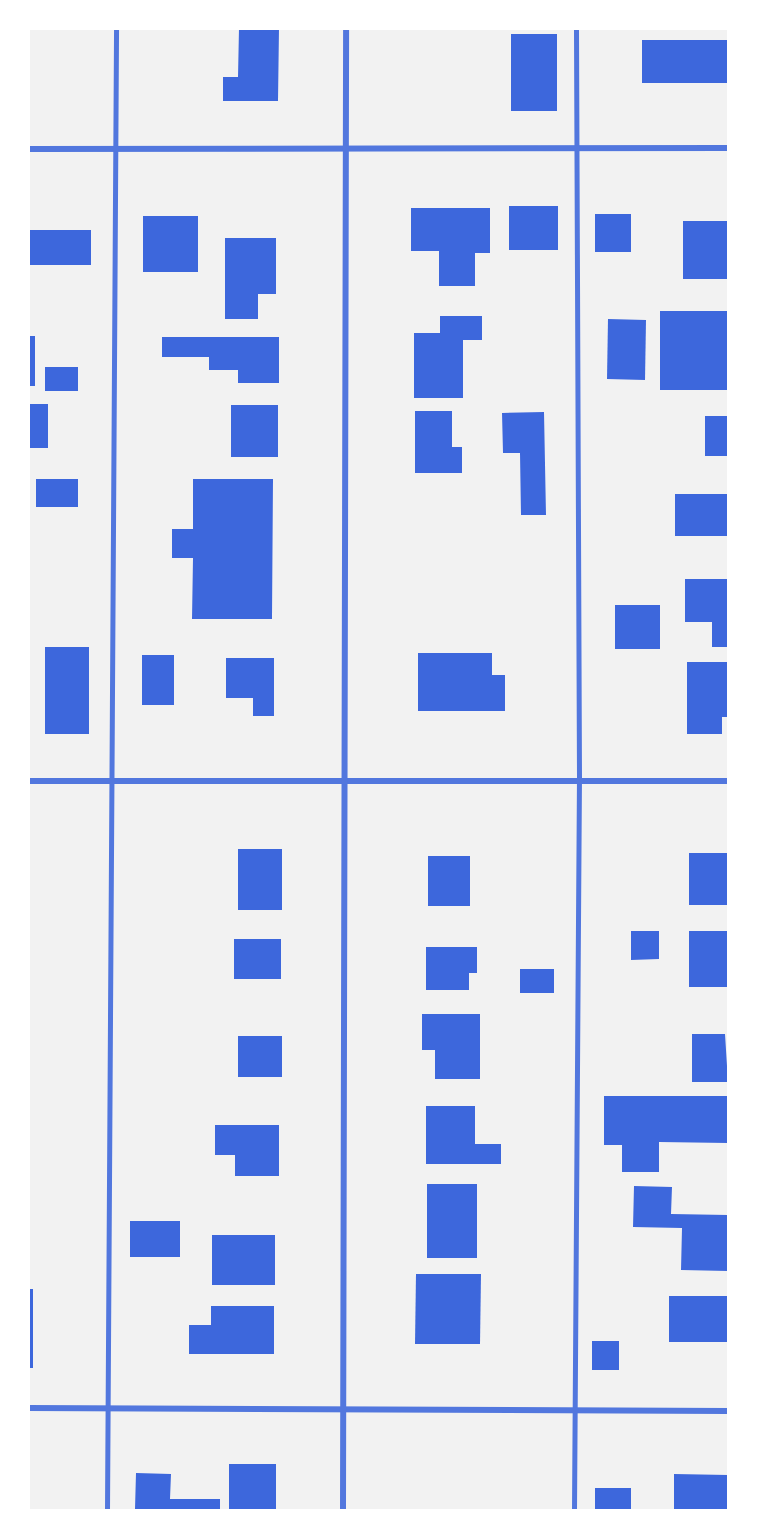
<!DOCTYPE html>
<html>
<head>
<meta charset="utf-8">
<style>
	body { margin:0 }
	#map { position:relative; width:757px; height:1539px; overflow:hidden; background:#f2f2f2; font-family:"DejaVu Sans",sans-serif }
	div>[style] { position:absolute }
	.building>* { inset:0; background:#3d67dc }
	.service>* { height:4.5px; margin:-2.25px; padding:0 2.25px; transform-origin:2.25px; border-radius:2.25px; background:#5277de }
	.minor>* { height:6px; margin:-3px; padding:0 3px; transform-origin:3px; border-radius:3px; background:#5277de }
	span { translate:-50% -50%; white-space:nowrap; text-align:center; line-height:1.15; -webkit-text-stroke:4.5px #fff; paint-order:stroke }
	.frame { position:absolute; inset:0; border:30px solid #fff; pointer-events:none }
</style>
</head>
<body>
<div id="map">
	<div class="building">
		<div style="clip-path:polygon(239px 28px,279px 28px,278px 101px,223px 101px,223px 77px,238px 77px)"></div>
		<div style="clip-path:polygon(511px 34px,557px 34px,557px 111px,511px 111px)"></div>
		<div style="clip-path:polygon(642px 40px,728px 40px,728px 83px,642px 83px)"></div>
		<div style="clip-path:polygon(509px 206px,558px 206px,558px 250px,509px 250px)"></div>
		<div style="clip-path:polygon(411px 208px,490px 208px,490px 253px,475px 253px,475px 286px,439px 286px,439px 251px,411px 251px)"></div>
		<div style="clip-path:polygon(595px 214px,631px 214px,631px 252px,595px 252px)"></div>
		<div style="clip-path:polygon(143px 216px,198px 216px,198px 272px,143px 272px)"></div>
		<div style="clip-path:polygon(683px 221px,728px 221px,728px 279px,683px 279px)"></div>
		<div style="clip-path:polygon(28px 230px,91px 230px,91px 265px,28px 265px)"></div>
		<div style="clip-path:polygon(225px 238px,276px 238px,276px 294px,258px 294px,258px 319px,225px 319px)"></div>
		<div style="clip-path:polygon(660px 311px,728px 311px,728px 390px,660px 390px)"></div>
		<div style="clip-path:polygon(440px 316px,482px 316px,482px 340px,463px 340px,463px 398px,414px 398px,414px 333px,440px 333px)"></div>
		<div style="clip-path:polygon(608px 319px,646px 320px,645px 380px,607px 379px)"></div>
		<div style="clip-path:polygon(28px 336px,35px 336px,35px 386px,28px 386px)"></div>
		<div style="clip-path:polygon(162px 337px,279px 337px,279px 383px,238px 383px,238px 370px,209px 370px,209px 357px,162px 357px)"></div>
		<div style="clip-path:polygon(45px 367px,78px 367px,78px 391px,45px 391px)"></div>
		<div style="clip-path:polygon(28px 404px,48px 404px,48px 448px,28px 448px)"></div>
		<div style="clip-path:polygon(231px 405px,278px 405px,278px 457px,231px 457px)"></div>
		<div style="clip-path:polygon(415px 411px,452px 411px,452px 447px,462px 447px,462px 473px,415px 473px)"></div>
		<div style="clip-path:polygon(544px 412px,546px 515px,521px 515px,520px 453px,503px 453px,502px 413px)"></div>
		<div style="clip-path:polygon(705px 416px,728px 416px,728px 456px,705px 456px)"></div>
		<div style="clip-path:polygon(36px 479px,78px 479px,78px 507px,36px 507px)"></div>
		<div style="clip-path:polygon(193px 479px,273px 479px,272px 619px,192px 619px,193px 558px,172px 558px,172px 529px,193px 529px)"></div>
		<div style="clip-path:polygon(675px 494px,728px 494px,728px 536px,675px 536px)"></div>
		<div style="clip-path:polygon(685px 579px,728px 579px,728px 647px,712px 647px,712px 622px,685px 622px)"></div>
		<div style="clip-path:polygon(615px 605px,660px 605px,660px 649px,615px 649px)"></div>
		<div style="clip-path:polygon(45px 647px,89px 647px,89px 734px,45px 734px)"></div>
		<div style="clip-path:polygon(418px 653px,492px 653px,492px 675px,505px 675px,505px 711px,418px 711px)"></div>
		<div style="clip-path:polygon(142px 655px,174px 655px,174px 705px,142px 705px)"></div>
		<div style="clip-path:polygon(226px 658px,274px 658px,274px 716px,253px 716px,253px 698px,226px 698px)"></div>
		<div style="clip-path:polygon(687px 662px,728px 662px,728px 717px,722px 717px,722px 734px,687px 734px)"></div>
		<div style="clip-path:polygon(238px 849px,282px 849px,282px 910px,238px 910px)"></div>
		<div style="clip-path:polygon(689px 853px,728px 853px,728px 905px,689px 905px)"></div>
		<div style="clip-path:polygon(428px 856px,470px 856px,470px 906px,428px 906px)"></div>
		<div style="clip-path:polygon(631px 931px,659px 931px,659px 959px,631px 960px)"></div>
		<div style="clip-path:polygon(689px 931px,728px 931px,728px 987px,689px 987px)"></div>
		<div style="clip-path:polygon(234px 939px,281px 939px,281px 979px,234px 979px)"></div>
		<div style="clip-path:polygon(426px 947px,477px 947px,477px 973px,469px 973px,469px 990px,426px 990px)"></div>
		<div style="clip-path:polygon(520px 969px,554px 969px,554px 993px,520px 993px)"></div>
		<div style="clip-path:polygon(422px 1014px,480px 1014px,480px 1079px,435px 1079px,435px 1050px,422px 1050px)"></div>
		<div style="clip-path:polygon(692px 1034px,725px 1034px,728px 1082px,692px 1082px)"></div>
		<div style="clip-path:polygon(238px 1036px,282px 1036px,282px 1077px,238px 1077px)"></div>
		<div style="clip-path:polygon(604px 1096px,728px 1096px,728px 1143px,659px 1142px,659px 1172px,622px 1172px,622px 1145px,604px 1145px)"></div>
		<div style="clip-path:polygon(426px 1106px,475px 1106px,475px 1144px,501px 1144px,501px 1164px,426px 1164px)"></div>
		<div style="clip-path:polygon(215px 1125px,279px 1125px,279px 1176px,235px 1176px,235px 1155px,215px 1155px)"></div>
		<div style="clip-path:polygon(427px 1184px,477px 1184px,477px 1258px,427px 1258px)"></div>
		<div style="clip-path:polygon(634px 1186px,672px 1187px,671px 1214px,728px 1215px,728px 1271px,681px 1270px,682px 1228px,633px 1227px)"></div>
		<div style="clip-path:polygon(130px 1221px,180px 1221px,180px 1257px,130px 1257px)"></div>
		<div style="clip-path:polygon(212px 1235px,275px 1235px,275px 1285px,212px 1285px)"></div>
		<div style="clip-path:polygon(416px 1274px,481px 1274px,480px 1344px,415px 1344px)"></div>
		<div style="clip-path:polygon(28px 1289px,33px 1289px,33px 1368px,28px 1368px)"></div>
		<div style="clip-path:polygon(669px 1296px,728px 1296px,728px 1342px,669px 1342px)"></div>
		<div style="clip-path:polygon(211px 1306px,274px 1306px,274px 1354px,189px 1354px,189px 1325px,211px 1325px)"></div>
		<div style="clip-path:polygon(592px 1341px,619px 1341px,619px 1370px,592px 1370px)"></div>
		<div style="clip-path:polygon(229px 1464px,276px 1464px,276px 1510px,229px 1510px)"></div>
		<div style="clip-path:polygon(136px 1473px,171px 1474px,170px 1499px,220px 1499px,220px 1510px,135px 1509px)"></div>
		<div style="clip-path:polygon(674px 1474px,728px 1475px,728px 1510px,674px 1510px)"></div>
		<div style="clip-path:polygon(595px 1488px,631px 1488px,631px 1510px,595px 1510px)"></div>
	</div>
	<div class="service">
		<div style="left:107px;top:1510px;width:1482px;rotate:-89.65deg"></div>
		<div style="left:574px;top:1510px;width:732px;rotate:-89.61deg"></div>
		<div style="left:579px;top:778px;width:750px;rotate:-90.23deg"></div>
	</div>
	<div class="minor">
		<div style="left:28px;top:149px;width:700px;rotate:-0.08deg"></div>
		<div style="left:28px;top:781px;width:700px"></div>
		<div style="left:28px;top:1408px;width:700px;rotate:0.25deg"></div>
		<div style="left:343px;top:1510px;width:1482px;rotate:-89.88deg"></div>
	</div>
	<div class="frame"></div>
</div>
</body>
</html>
